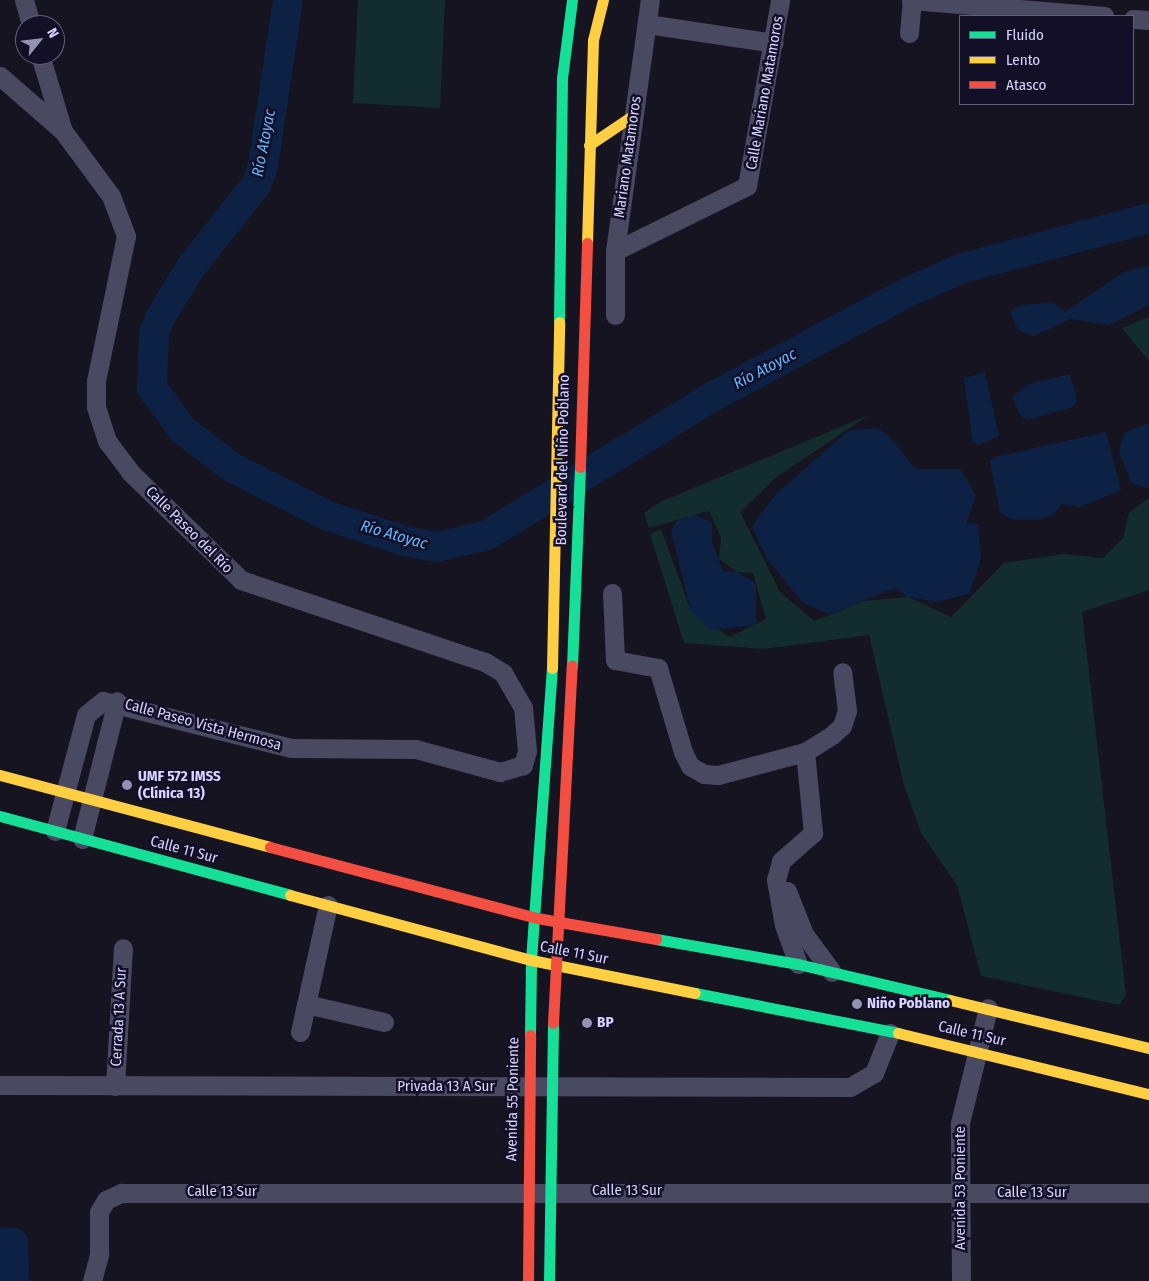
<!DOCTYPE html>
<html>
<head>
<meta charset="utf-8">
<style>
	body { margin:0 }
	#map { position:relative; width:1149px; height:1281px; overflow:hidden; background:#161421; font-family:"Fira Sans Condensed",sans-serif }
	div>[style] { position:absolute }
	.green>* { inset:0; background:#132c2d }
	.water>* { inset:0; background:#0d2144 }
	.river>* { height:30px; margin:-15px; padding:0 15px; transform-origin:15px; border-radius:15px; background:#0d2144 }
	.street>* { height:19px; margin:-9.5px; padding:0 9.5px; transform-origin:9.5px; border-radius:9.5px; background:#4a4962 }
	.fast>* { height:11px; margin:-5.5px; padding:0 5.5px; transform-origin:5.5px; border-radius:5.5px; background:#16e098 }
	.slow>* { height:11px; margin:-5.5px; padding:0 5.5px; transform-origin:5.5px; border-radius:5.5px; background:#ffcf43 }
	.jam>* { height:11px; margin:-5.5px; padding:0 5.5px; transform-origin:5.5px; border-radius:5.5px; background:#f24e42 }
	.dots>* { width:14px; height:14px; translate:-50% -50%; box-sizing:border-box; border:2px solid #130f26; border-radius:50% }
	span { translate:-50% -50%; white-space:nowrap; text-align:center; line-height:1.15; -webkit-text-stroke:5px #130f26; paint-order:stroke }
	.street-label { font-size:15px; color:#d9d4ff }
	.poi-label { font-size:15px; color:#d9d4ff; font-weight:700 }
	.left { translate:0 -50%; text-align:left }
	.water-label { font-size:16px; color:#62b6ff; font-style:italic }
	.legend { position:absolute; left:959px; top:15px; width:175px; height:90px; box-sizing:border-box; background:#130f26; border:1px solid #625e7d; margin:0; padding:6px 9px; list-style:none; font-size:15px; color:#d9d4ff }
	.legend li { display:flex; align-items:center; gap:10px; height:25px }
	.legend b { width:25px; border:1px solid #625e7d }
	.north { position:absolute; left:15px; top:15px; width:50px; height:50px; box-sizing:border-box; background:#130f26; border:1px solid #625e7d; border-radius:50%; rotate:61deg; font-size:14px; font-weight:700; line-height:20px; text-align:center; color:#d9d4ff }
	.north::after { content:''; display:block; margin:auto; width:18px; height:22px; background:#9591b1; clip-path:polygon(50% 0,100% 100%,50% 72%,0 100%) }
</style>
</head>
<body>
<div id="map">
	<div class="green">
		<div style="clip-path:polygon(358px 0,445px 0,440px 108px,353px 103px)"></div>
		<div style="clip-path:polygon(1149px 317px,1149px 361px,1122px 328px)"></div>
		<div style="clip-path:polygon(869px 415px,775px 478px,740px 512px,780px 592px,814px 621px,864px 601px,908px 597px,951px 617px,1004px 563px,1063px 554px,1103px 558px,1123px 538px,1129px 512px,1149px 498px,1149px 590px,1082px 612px,1126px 995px,1119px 1005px,981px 976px,957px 885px,921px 833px,904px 785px,869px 635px,764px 649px,684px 643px,650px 534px,661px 529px,691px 611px,730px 637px,766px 619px,753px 573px,737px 572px,719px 559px,721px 537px,709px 511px,649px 528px,644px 513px,660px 502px)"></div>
	</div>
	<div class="water">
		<div style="clip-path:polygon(1149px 266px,1149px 305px,1109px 325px,1070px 319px,1034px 336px,1019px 331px,1010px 313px,1017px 306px,1052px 302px,1065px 312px,1124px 272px)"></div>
		<div style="clip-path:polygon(985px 372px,999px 436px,978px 446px,972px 439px,964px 378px)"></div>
		<div style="clip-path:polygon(1070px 374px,1077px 401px,1073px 407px,1027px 420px,1020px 415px,1012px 397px,1029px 384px)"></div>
		<div style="clip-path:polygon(1149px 423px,1149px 488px,1132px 484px,1119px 451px,1124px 433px)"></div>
		<div style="clip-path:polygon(877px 428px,888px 435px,916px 469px,961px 469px,976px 496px,966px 523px,978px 524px,981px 559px,969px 594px,936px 602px,908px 597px,895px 588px,830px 614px,803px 603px,767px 559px,752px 526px,775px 495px,848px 431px)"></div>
		<div style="clip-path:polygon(1106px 432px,1121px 490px,1079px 507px,1062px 504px,1053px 516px,1037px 520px,1011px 519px,1000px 512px,990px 461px,995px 457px)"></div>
		<div style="clip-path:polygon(694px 515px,712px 522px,712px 542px,723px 571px,737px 572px,756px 584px,756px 625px,710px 630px,691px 611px,671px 531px,678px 520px)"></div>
	</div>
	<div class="river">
		<div style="left:288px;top:0;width:168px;rotate:98.6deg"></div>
		<div style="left:263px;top:166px;width:20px;rotate:110deg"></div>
		<div style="left:256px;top:185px;width:105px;rotate:128.4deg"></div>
		<div style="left:191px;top:267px;width:60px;rotate:121.3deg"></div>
		<div style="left:160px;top:318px;width:16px;rotate:112deg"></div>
		<div style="left:154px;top:333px;width:55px;rotate:92.1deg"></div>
		<div style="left:152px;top:388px;width:52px;rotate:53.6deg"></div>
		<div style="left:183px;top:430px;width:63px;rotate:37.2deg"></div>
		<div style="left:233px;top:468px;width:106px;rotate:26.8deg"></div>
		<div style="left:328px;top:516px;width:81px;rotate:18deg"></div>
		<div style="left:405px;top:541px;width:33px;rotate:11deg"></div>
		<div style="left:437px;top:547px;width:51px;rotate:-13.5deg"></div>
		<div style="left:487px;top:535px;width:264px;rotate:-31.5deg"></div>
		<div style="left:712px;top:397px;width:225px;rotate:-28.2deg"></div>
		<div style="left:910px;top:291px;width:58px;rotate:-23.5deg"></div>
		<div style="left:963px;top:268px;width:193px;rotate:-15deg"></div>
		<div style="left:0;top:1242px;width:13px;rotate:4deg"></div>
		<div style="left:13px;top:1243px;width:38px;rotate:88deg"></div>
	</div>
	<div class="street">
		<div style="left:24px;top:0;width:26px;rotate:74deg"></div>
		<div style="left:911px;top:0;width:194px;rotate:4.7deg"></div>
		<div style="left:1133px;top:19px;width:16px;rotate:4deg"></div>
		<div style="left:647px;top:24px;width:128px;rotate:8.5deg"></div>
		<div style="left:909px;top:33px;width:33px;rotate:-85deg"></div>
		<div style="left:40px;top:55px;width:79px;rotate:73.2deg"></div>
		<div style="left:63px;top:131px;width:81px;rotate:53.6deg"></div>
		<div style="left:111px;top:196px;width:43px;rotate:69.4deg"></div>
		<div style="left:126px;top:236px;width:148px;rotate:101.7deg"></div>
		<div style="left:96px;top:381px;width:26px;rotate:90deg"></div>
		<div style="left:96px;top:407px;width:36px;rotate:72deg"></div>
		<div style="left:107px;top:441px;width:39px;rotate:53deg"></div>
		<div style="left:130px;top:472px;width:155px;rotate:44.2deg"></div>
		<div style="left:241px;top:580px;width:257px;rotate:18.6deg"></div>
		<div style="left:485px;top:662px;width:21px;rotate:31deg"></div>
		<div style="left:503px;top:673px;width:39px;rotate:60deg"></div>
		<div style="left:523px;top:707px;width:44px;rotate:84.8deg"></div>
		<div style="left:527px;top:751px;width:15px;rotate:106deg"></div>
		<div style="left:523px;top:765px;width:24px;rotate:163deg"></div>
		<div style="left:500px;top:772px;width:87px;rotate:-164.7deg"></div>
		<div style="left:416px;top:749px;width:125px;rotate:-179.5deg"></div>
		<div style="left:291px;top:748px;width:194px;rotate:-166deg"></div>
		<div style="left:103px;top:701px;width:22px;rotate:141deg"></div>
		<div style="left:86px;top:715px;width:120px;rotate:105deg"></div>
		<div style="left:0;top:76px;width:84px;rotate:41.1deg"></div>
		<div style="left:615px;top:251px;width:147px;rotate:-26.2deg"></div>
		<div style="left:747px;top:186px;width:189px;rotate:-79.9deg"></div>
		<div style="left:615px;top:315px;width:64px;rotate:-90deg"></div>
		<div style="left:615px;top:251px;width:253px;rotate:-82.1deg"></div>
		<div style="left:612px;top:593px;width:67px;rotate:87.4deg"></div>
		<div style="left:615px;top:660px;width:44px;rotate:10.5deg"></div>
		<div style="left:658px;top:668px;width:88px;rotate:73.4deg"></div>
		<div style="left:683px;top:752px;width:16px;rotate:63deg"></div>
		<div style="left:690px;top:766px;width:16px;rotate:30deg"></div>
		<div style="left:704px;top:774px;width:14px;rotate:4deg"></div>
		<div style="left:718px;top:775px;width:90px;rotate:-14.8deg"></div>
		<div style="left:805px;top:752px;width:32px;rotate:-32deg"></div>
		<div style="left:832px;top:735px;width:13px;rotate:-42deg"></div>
		<div style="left:842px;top:726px;width:16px;rotate:-72deg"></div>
		<div style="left:847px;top:711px;width:39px;rotate:-97deg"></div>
		<div style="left:82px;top:839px;width:142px;rotate:-75.8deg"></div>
		<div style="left:787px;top:891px;width:46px;rotate:68.4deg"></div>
		<div style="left:804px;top:934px;width:47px;rotate:53.6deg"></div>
		<div style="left:798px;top:964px;width:41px;rotate:-109.7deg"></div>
		<div style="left:784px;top:925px;width:46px;rotate:-100.1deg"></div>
		<div style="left:776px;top:880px;width:20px;rotate:-75deg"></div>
		<div style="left:781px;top:861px;width:43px;rotate:-41.2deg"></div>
		<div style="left:813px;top:833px;width:81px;rotate:-95.6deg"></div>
		<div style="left:306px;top:1004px;width:80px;rotate:13deg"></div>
		<div style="left:300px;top:1032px;width:130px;rotate:-77.6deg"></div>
		<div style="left:0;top:1085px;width:850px;rotate:0.13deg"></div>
		<div style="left:850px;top:1087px;width:28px;rotate:-30deg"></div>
		<div style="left:874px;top:1073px;width:43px;rotate:-68.2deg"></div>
		<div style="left:115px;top:1086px;width:138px;rotate:-86.7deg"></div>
		<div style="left:92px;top:1281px;width:28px;rotate:-75deg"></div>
		<div style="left:99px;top:1254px;width:42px;rotate:-90deg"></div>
		<div style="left:99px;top:1212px;width:14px;rotate:-60deg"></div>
		<div style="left:106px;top:1200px;width:17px;rotate:-25deg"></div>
		<div style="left:121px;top:1193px;width:1028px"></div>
		<div style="left:961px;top:1281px;width:158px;rotate:-90.4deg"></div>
		<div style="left:960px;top:1123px;width:118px;rotate:-76.3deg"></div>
	</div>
	<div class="fast">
		<div style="left:559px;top:322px;width:244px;rotate:-89.3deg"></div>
		<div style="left:562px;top:78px;width:79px;rotate:-82.7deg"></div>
		<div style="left:572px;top:666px;width:199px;rotate:-87.7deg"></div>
		<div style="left:0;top:816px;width:301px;rotate:15.2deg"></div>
		<div style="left:656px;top:939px;width:144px;rotate:10deg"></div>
		<div style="left:798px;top:964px;width:156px;rotate:13.3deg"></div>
		<div style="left:695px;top:993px;width:207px;rotate:11.1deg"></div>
		<div style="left:530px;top:1035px;width:75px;rotate:-89.2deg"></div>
		<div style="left:531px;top:960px;width:293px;rotate:-85.9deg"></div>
		<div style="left:549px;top:1281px;width:258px;rotate:-89.1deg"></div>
	</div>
	<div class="slow">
		<div style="left:589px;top:145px;width:55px;rotate:-34deg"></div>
		<div style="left:587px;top:243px;width:203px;rotate:-88.3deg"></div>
		<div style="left:593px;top:40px;width:41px;rotate:-76deg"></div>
		<div style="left:552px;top:668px;width:346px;rotate:-88.8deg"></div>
		<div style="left:0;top:775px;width:279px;rotate:14.9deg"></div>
		<div style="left:290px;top:895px;width:250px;rotate:15.1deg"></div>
		<div style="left:531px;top:960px;width:167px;rotate:11.4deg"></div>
		<div style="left:950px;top:1000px;width:205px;rotate:13.6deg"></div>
		<div style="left:898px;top:1033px;width:258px;rotate:13.7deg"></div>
	</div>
	<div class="jam">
		<div style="left:580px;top:467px;width:224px;rotate:-88.2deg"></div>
		<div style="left:270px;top:847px;width:276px;rotate:14.9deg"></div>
		<div style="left:537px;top:918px;width:121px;rotate:10deg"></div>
		<div style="left:553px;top:1023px;width:358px;rotate:-87deg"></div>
		<div style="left:528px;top:1281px;width:246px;rotate:-89.5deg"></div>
	</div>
	<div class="dots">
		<div style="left:127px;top:785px;background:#9591b1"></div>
		<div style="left:857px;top:1004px;background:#9591b1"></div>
		<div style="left:587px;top:1023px;background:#9591b1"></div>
	</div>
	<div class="street-label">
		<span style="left:765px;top:93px;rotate:-80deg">Calle Mariano Matamoros</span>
		<span style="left:628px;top:157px;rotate:-82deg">Mariano Matamoros</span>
		<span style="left:563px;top:460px;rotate:-89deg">Boulevard del Niño Poblano</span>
		<span style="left:189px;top:530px;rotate:45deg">Calle Paseo del Río</span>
		<span style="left:203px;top:725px;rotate:15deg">Calle Paseo Vista Hermosa</span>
		<span style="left:184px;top:850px;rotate:15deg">Calle 11 Sur</span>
		<span style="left:574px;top:953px;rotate:11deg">Calle 11 Sur</span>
		<span style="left:119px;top:1017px;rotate:-87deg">Cerrada 13 A Sur</span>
		<span style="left:972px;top:1034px;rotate:13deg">Calle 11 Sur</span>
		<span style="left:446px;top:1087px">Privada 13 A Sur</span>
		<span style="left:513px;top:1099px;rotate:-89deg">Avenida 55 Poniente</span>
		<span style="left:961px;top:1188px;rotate:-90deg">Avenida 53 Poniente</span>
		<span style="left:627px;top:1191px">Calle 13 Sur</span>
		<span style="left:222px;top:1192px">Calle 13 Sur</span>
		<span style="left:1032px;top:1193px">Calle 13 Sur</span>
	</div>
	<div class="poi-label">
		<span class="left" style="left:138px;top:785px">UMF 572 IMSS<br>(Clínica 13)</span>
		<span class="left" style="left:867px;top:1004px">Niño Poblano</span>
		<span class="left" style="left:597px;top:1023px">BP</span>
	</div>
	<div class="water-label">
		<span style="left:264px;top:143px;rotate:-79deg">Río Atoyac</span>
		<span style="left:765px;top:369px;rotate:-28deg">Río Atoyac</span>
		<span style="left:394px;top:535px;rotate:16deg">Río Atoyac</span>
	</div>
	<ul class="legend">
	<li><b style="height:6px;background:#16e098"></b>Fluido</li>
	<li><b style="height:6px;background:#ffcf43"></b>Lento</li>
	<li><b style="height:6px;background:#f24e42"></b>Atasco</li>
	</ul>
	<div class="north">N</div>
</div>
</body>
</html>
